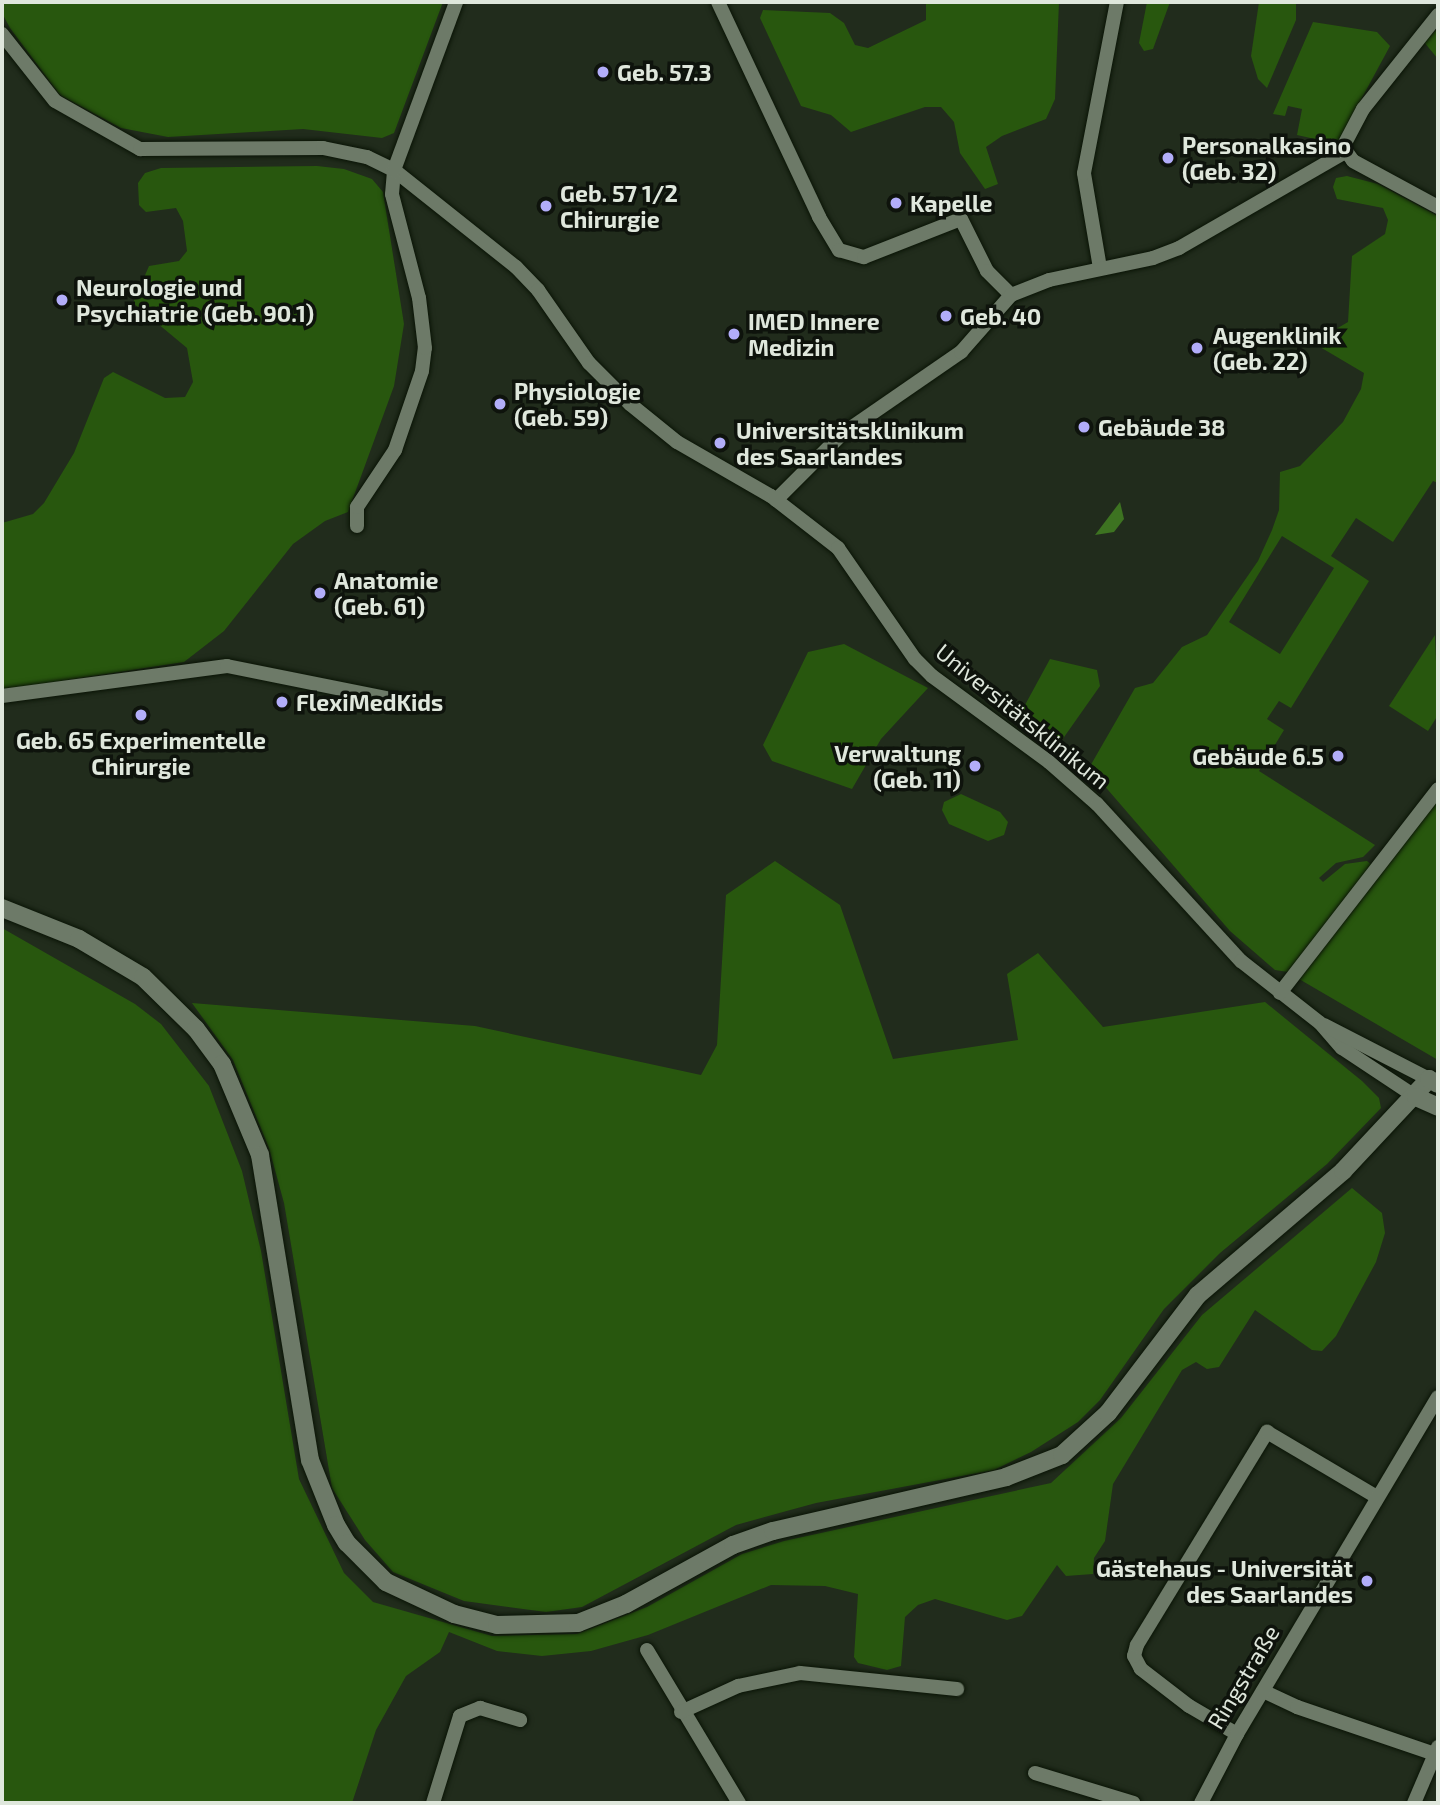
<!DOCTYPE html>
<html>
<head>
<meta charset="utf-8">
<style>
	body { margin:0 }
	#map { position:relative; width:1440px; height:1805px; overflow:hidden; background:#212c1c; font-family:"Exo 2",sans-serif }
	div>[style] { position:absolute }
	.green>* { inset:0; background:#28570e }
	.water>* { inset:0; background:#3d7321 }
	.roads { filter:drop-shadow(0 0 2px #0a1406) drop-shadow(0 0 2px #0a1406) }
	.minor>* { height:14px; margin:-7px; padding:0 7px; transform-origin:7px; border-radius:7px; background:#6d7a68 }
	.tertiary>* { height:18px; margin:-9px; padding:0 9px; transform-origin:9px; border-radius:9px; background:#6d7a68 }
	.dots>* { width:19px; height:19px; translate:-50% -50%; box-sizing:border-box; border:4px solid #0e130c; border-radius:50% }
	span { translate:-50% -50%; white-space:nowrap; text-align:center; line-height:1.15; -webkit-text-stroke:7px #0e130c; paint-order:stroke }
	.poi-label { font-size:23px; color:#dfe7dc; font-weight:700 }
	.left { translate:0 -50%; text-align:left }
	.right { translate:-100% -50%; text-align:right }
	.street-label { font-size:23px; color:#dfe7dc }
	.frame { position:absolute; inset:0; border:4px solid #dfe7dc; pointer-events:none }
</style>
</head>
<body>
<div id="map">
	<div class="green">
		<div style="clip-path:polygon(2px 2px,443px 2px,394px 133px,382px 138px,303px 129px,168px 137px,121px 128px,60px 95px,10px 28px,2px 13px)"></div>
		<div style="clip-path:polygon(926px 2px,1059px 2px,1055px 99px,1046px 119px,1002px 136px,986px 147px,998px 184px,985px 189px,960px 153px,954px 122px,941px 107px,925px 107px,851px 132px,831px 115px,801px 106px,760px 18px,763px 10px,830px 13px,844px 23px,855px 45px,868px 48px,926px 20px)"></div>
		<div style="clip-path:polygon(1147px 2px,1170px 2px,1153px 49px,1144px 51px,1139px 43px)"></div>
		<div style="clip-path:polygon(1259px 2px,1296px 2px,1296px 20px,1267px 88px,1258px 79px,1251px 56px)"></div>
		<div style="clip-path:polygon(1313px 22px,1377px 32px,1390px 46px,1337px 144px,1297px 135px,1302px 109px,1288px 106px,1285px 116px,1273px 114px)"></div>
		<div style="clip-path:polygon(1438px 28px,1438px 59px,1424px 42px)"></div>
		<div style="clip-path:polygon(317px 166px,344px 169px,372px 179px,383px 192px,404px 324px,394px 386px,348px 512px,325px 521px,293px 544px,224px 631px,184px 662px,2px 690px,2px 523px,33px 514px,44px 503px,74px 453px,104px 378px,113px 372px,165px 398px,185px 397px,193px 382px,187px 348px,133px 303px,149px 266px,179px 261px,187px 251px,183px 221px,176px 208px,146px 212px,139px 205px,138px 183px,145px 173px,161px 168px)"></div>
		<div style="clip-path:polygon(evenodd,1347px 176px,1378px 184px,1438px 216px,1438px 483px,1433px 481px,1393px 542px,1356px 518px,1331px 556px,1369px 581px,1291px 708px,1279px 701px,1267px 719px,1284px 730px,1259px 771px,1375px 845px,1363px 857px,1336px 863px,1319px 878px,1323px 882px,1345px 864px,1367px 861px,1373px 866px,1288px 972px,1275px 970px,1230px 931px,1089px 768px,1135px 688px,1153px 683px,1182px 647px,1207px 635px,1258px 561px,1272px 530px,1279px 510px,1280px 472px,1300px 466px,1343px 422px,1361px 389px,1364px 373px,1320px 347px,1319px 339px,1348px 322px,1352px 256px,1385px 234px,1388px 220px,1383px 208px,1337px 199px,1333px 187px,1336px 178px,1347px 176px,1282px 536px,1334px 568px,1280px 654px,1229px 622px,1282px 536px)"></div>
		<div style="clip-path:polygon(1435px 635px,1438px 715px,1428px 731px,1389px 706px)"></div>
		<div style="clip-path:polygon(844px 644px,928px 688px,881px 739px,852px 789px,772px 761px,763px 745px,808px 652px)"></div>
		<div style="clip-path:polygon(1050px 659px,1097px 670px,1100px 686px,1062px 740px,1043px 725px,1019px 716px)"></div>
		<div style="clip-path:polygon(961px 794px,1000px 812px,1008px 822px,1004px 835px,988px 841px,949px 824px,942px 810px,944px 802px)"></div>
		<div style="clip-path:polygon(1438px 798px,1438px 1060px,1299px 979px)"></div>
		<div style="clip-path:polygon(775px 861px,840px 905px,893px 1059px,1018px 1040px,1007px 974px,1038px 953px,1103px 1027px,1265px 1002px,1362px 1081px,1379px 1098px,1381px 1108px,1327px 1164px,1220px 1253px,1164px 1309px,1100px 1400px,1078px 1422px,1031px 1452px,994px 1470px,816px 1503px,736px 1525px,582px 1607px,546px 1612px,464px 1601px,393px 1572px,365px 1540px,332px 1488px,284px 1203px,269px 1148px,233px 1060px,192px 1003px,475px 1026px,701px 1075px,717px 1045px,726px 895px)"></div>
		<div style="clip-path:polygon(2px 928px,135px 1004px,161px 1024px,209px 1086px,242px 1171px,261px 1251px,299px 1479px,344px 1573px,373px 1602px,492px 1636px,577px 1634px,647px 1607px,742px 1554px,784px 1541px,1051px 1483px,1121px 1418px,1202px 1315px,1352px 1188px,1382px 1213px,1385px 1233px,1376px 1262px,1336px 1336px,1322px 1351px,1312px 1350px,1255px 1310px,1219px 1367px,1207px 1369px,1196px 1362px,1182px 1370px,1113px 1484px,1105px 1541px,1094px 1558px,1093px 1574px,1066px 1576px,1057px 1565px,1022px 1616px,1007px 1620px,935px 1599px,918px 1605px,905px 1617px,901px 1666px,887px 1670px,858px 1663px,854px 1657px,858px 1594px,825px 1586px,771px 1585px,648px 1635px,591px 1651px,542px 1656px,497px 1651px,449px 1632px,440px 1652px,406px 1676px,376px 1730px,352px 1803px,2px 1803px)"></div>
	</div>
	<div class="water">
		<div style="clip-path:polygon(1120px 502px,1124px 519px,1114px 532px,1095px 535px)"></div>
	</div>
	<div class="roads">
		<div class="minor">
			<div style="left:718px;top:2px;width:238px;rotate:64.8deg"></div>
			<div style="left:819px;top:217px;width:39px;rotate:59deg"></div>
			<div style="left:839px;top:250px;width:26px;rotate:16deg"></div>
			<div style="left:864px;top:257px;width:104px;rotate:-21.4deg"></div>
			<div style="left:961px;top:219px;width:58px;rotate:63.4deg"></div>
			<div style="left:987px;top:271px;width:34px;rotate:45deg"></div>
			<div style="left:1438px;top:15px;width:120px;rotate:128.6deg"></div>
			<div style="left:1363px;top:109px;width:43px;rotate:117.8deg"></div>
			<div style="left:1343px;top:147px;width:17px;rotate:54deg"></div>
			<div style="left:1353px;top:161px;width:97px;rotate:28.4deg"></div>
			<div style="left:2px;top:34px;width:85px;rotate:51.7deg"></div>
			<div style="left:55px;top:101px;width:98px;rotate:29.5deg"></div>
			<div style="left:140px;top:149px;width:183px;rotate:-0.3deg"></div>
			<div style="left:323px;top:148px;width:45px;rotate:11.6deg"></div>
			<div style="left:367px;top:157px;width:30px;rotate:26deg"></div>
			<div style="left:394px;top:170px;width:156px;rotate:38.5deg"></div>
			<div style="left:516px;top:267px;width:32px;rotate:46deg"></div>
			<div style="left:538px;top:290px;width:89px;rotate:55.1deg"></div>
			<div style="left:589px;top:363px;width:58px;rotate:45deg"></div>
			<div style="left:630px;top:404px;width:60px;rotate:39deg"></div>
			<div style="left:677px;top:442px;width:108px;rotate:29.9deg"></div>
			<div style="left:771px;top:496px;width:85px;rotate:37.8deg"></div>
			<div style="left:838px;top:548px;width:135px;rotate:55.3deg"></div>
			<div style="left:915px;top:659px;width:24px;rotate:45deg"></div>
			<div style="left:932px;top:676px;width:145px;rotate:36.3deg"></div>
			<div style="left:1049px;top:762px;width:64px;rotate:41.2deg"></div>
			<div style="left:1097px;top:804px;width:213px;rotate:47.5deg"></div>
			<div style="left:1241px;top:961px;width:100px;rotate:38.1deg"></div>
			<div style="left:1320px;top:1023px;width:33px;rotate:49deg"></div>
			<div style="left:1342px;top:1048px;width:89px;rotate:33.5deg"></div>
			<div style="left:1100px;top:268px;width:96px;rotate:-99.6deg"></div>
			<div style="left:1084px;top:173px;width:174px;rotate:-79.1deg"></div>
			<div style="left:776px;top:500px;width:93px;rotate:-45deg"></div>
			<div style="left:842px;top:434px;width:145px;rotate:-34.6deg"></div>
			<div style="left:961px;top:352px;width:76px;rotate:-48.7deg"></div>
			<div style="left:1011px;top:295px;width:41px;rotate:-21.5deg"></div>
			<div style="left:1049px;top:280px;width:106px;rotate:-11.9deg"></div>
			<div style="left:1153px;top:258px;width:28px;rotate:-21deg"></div>
			<div style="left:1179px;top:248px;width:192px;rotate:-30deg"></div>
			<div style="left:357px;top:526px;width:19px;rotate:-90deg"></div>
			<div style="left:357px;top:507px;width:69px;rotate:-56.3deg"></div>
			<div style="left:395px;top:450px;width:83px;rotate:-71.1deg"></div>
			<div style="left:422px;top:371px;width:23px;rotate:-83deg"></div>
			<div style="left:425px;top:348px;width:50px;rotate:-96.8deg"></div>
			<div style="left:419px;top:298px;width:107px;rotate:-104.6deg"></div>
			<div style="left:392px;top:194px;width:24px;rotate:-85deg"></div>
			<div style="left:394px;top:170px;width:179px;rotate:-69.7deg"></div>
			<div style="left:2px;top:696px;width:227px;rotate:-7.6deg"></div>
			<div style="left:227px;top:666px;width:182px;rotate:11.4deg"></div>
			<div style="left:1280px;top:993px;width:258px;rotate:-52.2deg"></div>
			<div style="left:1324px;top:1025px;width:118px;rotate:27.2deg"></div>
			<div style="left:647px;top:1650px;width:179px;rotate:59deg"></div>
			<div style="left:1263px;top:1691px;width:38px;rotate:25deg"></div>
			<div style="left:1297px;top:1707px;width:149px;rotate:18.8deg"></div>
			<div style="left:681px;top:1712px;width:63px;rotate:-24.5deg"></div>
			<div style="left:738px;top:1686px;width:63px;rotate:-11.8deg"></div>
			<div style="left:800px;top:1673px;width:158px;rotate:5.8deg"></div>
			<div style="left:1237px;top:1734px;width:56px;rotate:-149.7deg"></div>
			<div style="left:1189px;top:1706px;width:61px;rotate:-142.4deg"></div>
			<div style="left:1141px;top:1669px;width:15px;rotate:-118deg"></div>
			<div style="left:1134px;top:1656px;width:11px;rotate:-75deg"></div>
			<div style="left:1137px;top:1645px;width:250px;rotate:-58.6deg"></div>
			<div style="left:1267px;top:1432px;width:128px;rotate:30.6deg"></div>
			<div style="left:1035px;top:1773px;width:103px;rotate:16.9deg"></div>
			<div style="left:433px;top:1803px;width:91px;rotate:-72.8deg"></div>
			<div style="left:460px;top:1716px;width:22px;rotate:-22deg"></div>
			<div style="left:480px;top:1708px;width:42px;rotate:16.7deg"></div>
			<div style="left:1201px;top:1803px;width:78px;rotate:-62.4deg"></div>
			<div style="left:1237px;top:1734px;width:392px;rotate:-59.2deg"></div>
			<div style="left:1414px;top:1803px;width:61px;rotate:-66.8deg"></div>
		</div>
		<div class="tertiary">
			<div style="left:2px;top:908px;width:83px;rotate:21.9deg"></div>
			<div style="left:79px;top:939px;width:74px;rotate:30.7deg"></div>
			<div style="left:143px;top:977px;width:74px;rotate:44.5deg"></div>
			<div style="left:196px;top:1029px;width:44px;rotate:53.4deg"></div>
			<div style="left:222px;top:1064px;width:99px;rotate:67.3deg"></div>
			<div style="left:260px;top:1155px;width:309px;rotate:80.7deg"></div>
			<div style="left:310px;top:1460px;width:70px;rotate:68.2deg"></div>
			<div style="left:336px;top:1525px;width:21px;rotate:59deg"></div>
			<div style="left:347px;top:1543px;width:55px;rotate:45deg"></div>
			<div style="left:386px;top:1582px;width:75px;rotate:25.2deg"></div>
			<div style="left:454px;top:1614px;width:44px;rotate:14.3deg"></div>
			<div style="left:497px;top:1625px;width:81px;rotate:-1.4deg"></div>
			<div style="left:578px;top:1623px;width:52px;rotate:-21.6deg"></div>
			<div style="left:626px;top:1604px;width:122px;rotate:-28.9deg"></div>
			<div style="left:733px;top:1545px;width:42px;rotate:-19.3deg"></div>
			<div style="left:773px;top:1531px;width:239px;rotate:-13deg"></div>
			<div style="left:1006px;top:1477px;width:60px;rotate:-21.4deg"></div>
			<div style="left:1062px;top:1455px;width:62px;rotate:-42.4deg"></div>
			<div style="left:1108px;top:1413px;width:148px;rotate:-52.7deg"></div>
			<div style="left:1198px;top:1295px;width:191px;rotate:-40.5deg"></div>
			<div style="left:1343px;top:1171px;width:126px;rotate:-46.9deg"></div>
			<div style="left:1429px;top:1079px;width:10px;rotate:29deg"></div>
			<div style="left:1416px;top:1097px;width:24px;rotate:24deg"></div>
		</div>
	</div>
	<div class="dots">
		<div style="left:603px;top:72px;background:#b2adf9"></div>
		<div style="left:1168px;top:158px;background:#b2adf9"></div>
		<div style="left:896px;top:203px;background:#b2adf9"></div>
		<div style="left:546px;top:206px;background:#b2adf9"></div>
		<div style="left:62px;top:300px;background:#b2adf9"></div>
		<div style="left:946px;top:316px;background:#b2adf9"></div>
		<div style="left:734px;top:334px;background:#b2adf9"></div>
		<div style="left:1197px;top:348px;background:#b2adf9"></div>
		<div style="left:500px;top:404px;background:#b2adf9"></div>
		<div style="left:1084px;top:427px;background:#b2adf9"></div>
		<div style="left:720px;top:443px;background:#b2adf9"></div>
		<div style="left:320px;top:593px;background:#b2adf9"></div>
		<div style="left:282px;top:702px;background:#b2adf9"></div>
		<div style="left:141px;top:715px;background:#b2adf9"></div>
		<div style="left:1338px;top:756px;background:#b2adf9"></div>
		<div style="left:975px;top:766px;background:#b2adf9"></div>
		<div style="left:1367px;top:1581px;background:#b2adf9"></div>
	</div>
	<div class="poi-label">
		<span class="left" style="left:617px;top:72px">Geb. 57.3</span>
		<span class="left" style="left:1182px;top:158px">Personalkasino<br>(Geb. 32)</span>
		<span class="left" style="left:560px;top:206px">Geb. 57 1/2<br>Chirurgie</span>
		<span class="left" style="left:910px;top:203px">Kapelle</span>
		<span class="left" style="left:76px;top:300px">Neurologie und<br>Psychiatrie (Geb. 90.1)</span>
		<span class="left" style="left:960px;top:316px">Geb. 40</span>
		<span class="left" style="left:748px;top:334px">IMED Innere<br>Medizin</span>
		<span class="left" style="left:1213px;top:348px">Augenklinik<br>(Geb. 22)</span>
		<span class="left" style="left:514px;top:404px">Physiologie<br>(Geb. 59)</span>
		<span class="left" style="left:1098px;top:427px">Gebäude 38</span>
		<span class="left" style="left:736px;top:443px">Universitätsklinikum<br>des Saarlandes</span>
		<span class="left" style="left:334px;top:593px">Anatomie<br>(Geb. 61)</span>
		<span class="left" style="left:296px;top:702px">FlexiMedKids</span>
		<span style="left:141px;top:753px">Geb. 65 Experimentelle<br>Chirurgie</span>
		<span class="right" style="left:961px;top:766px">Verwaltung<br>(Geb. 11)</span>
		<span class="right" style="left:1324px;top:756px">Gebäude 6.5</span>
		<span class="right" style="left:1353px;top:1581px">Gästehaus - Universität<br>des Saarlandes</span>
	</div>
	<div class="street-label">
		<span style="left:1023px;top:716px;rotate:39deg">Universitätsklinikum</span>
		<span style="left:1243px;top:1677px;rotate:-59deg">Ringstraße</span>
	</div>
	<div class="frame"></div>
</div>
</body>
</html>
